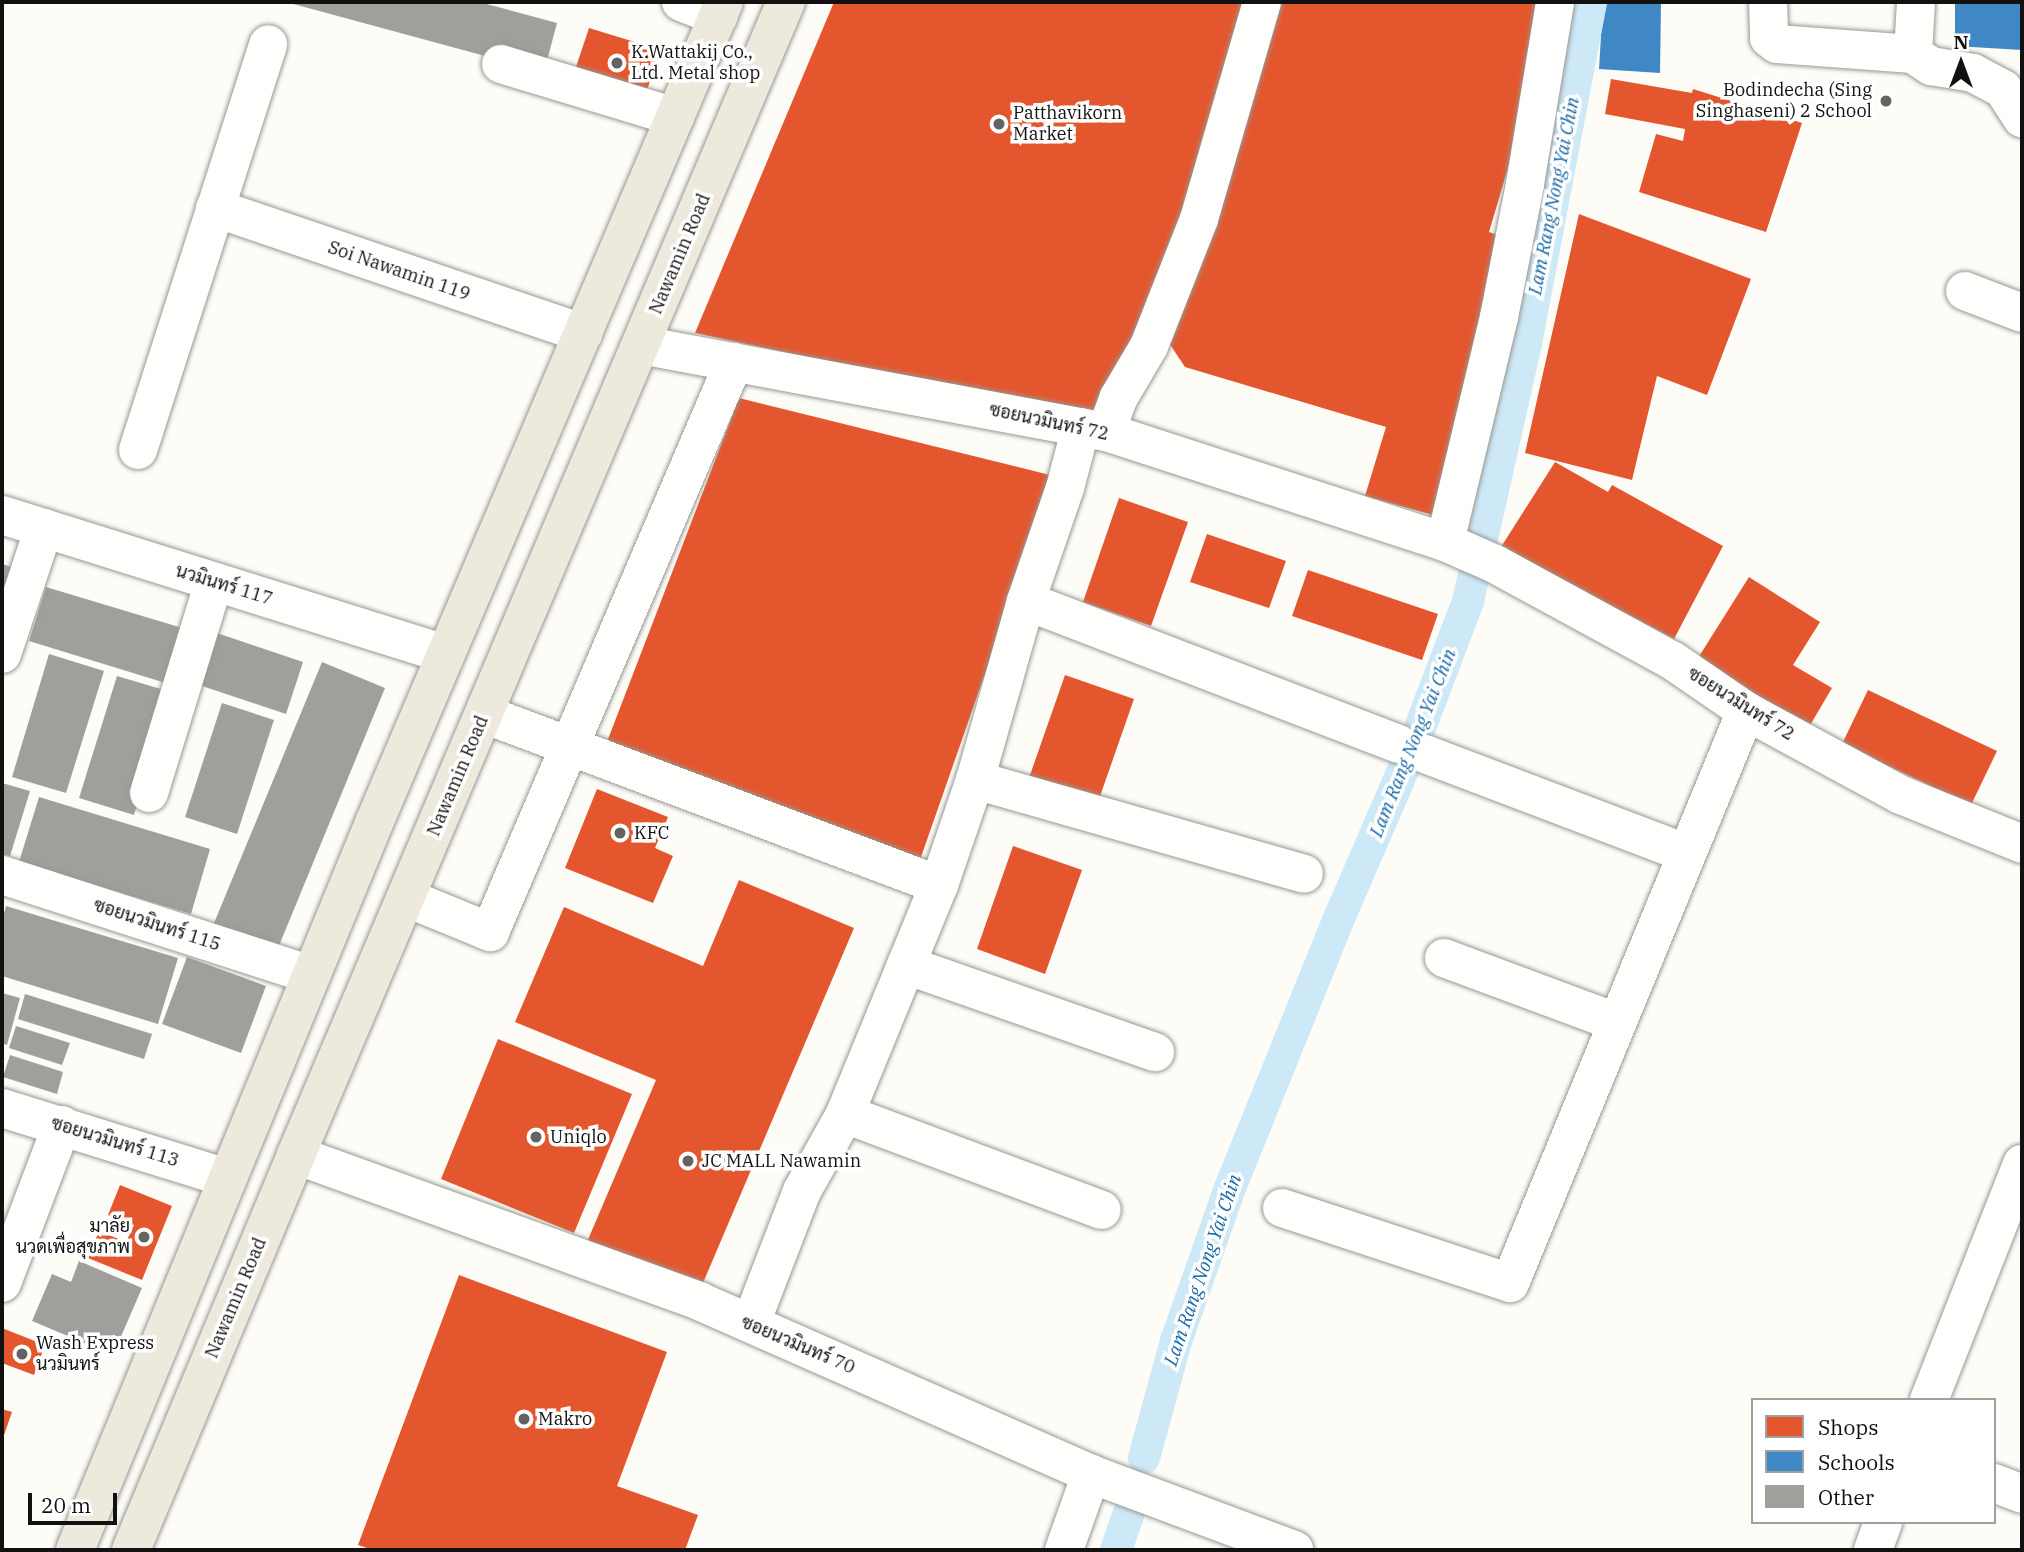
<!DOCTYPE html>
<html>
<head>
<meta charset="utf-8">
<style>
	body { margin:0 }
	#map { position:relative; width:2024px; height:1552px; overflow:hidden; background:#fdfcf7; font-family:"IBM Plex Serif",Sarabun,serif }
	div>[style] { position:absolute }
	.shops>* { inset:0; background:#e4572e }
	.schools>* { inset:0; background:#3f88c5 }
	.canal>* { height:32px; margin:-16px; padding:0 16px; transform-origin:16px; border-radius:16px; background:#cde8f7 }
	.building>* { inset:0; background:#a19f9c }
	.roads { filter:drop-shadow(0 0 2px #979795) drop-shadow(0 0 2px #979795) }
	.minor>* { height:38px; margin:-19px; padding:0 19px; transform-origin:19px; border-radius:19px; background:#fffffe }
	.major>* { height:38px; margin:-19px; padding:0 19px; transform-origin:19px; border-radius:19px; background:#ede9dc }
	.dots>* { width:19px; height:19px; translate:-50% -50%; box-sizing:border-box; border:4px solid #fff; border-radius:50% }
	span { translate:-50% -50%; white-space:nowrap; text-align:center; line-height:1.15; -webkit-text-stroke:7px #fff; paint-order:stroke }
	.poi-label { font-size:18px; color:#111 }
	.left { translate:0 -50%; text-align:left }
	.right { translate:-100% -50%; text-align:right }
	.street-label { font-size:18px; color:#111 }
	.water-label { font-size:19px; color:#1768a6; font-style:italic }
	.frame { position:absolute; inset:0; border:4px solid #111; pointer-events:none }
	.legend { position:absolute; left:1751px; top:1398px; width:245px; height:126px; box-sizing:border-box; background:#fff; border:2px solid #a0a0a0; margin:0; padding:9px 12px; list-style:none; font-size:21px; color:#111 }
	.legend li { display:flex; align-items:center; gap:14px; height:35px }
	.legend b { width:35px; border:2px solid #a0a0a0 }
	.north { position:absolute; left:1926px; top:28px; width:70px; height:70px; -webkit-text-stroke:5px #fff; paint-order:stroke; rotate:0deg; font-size:19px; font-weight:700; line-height:28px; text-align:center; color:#111 }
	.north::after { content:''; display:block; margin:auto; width:24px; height:32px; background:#111; clip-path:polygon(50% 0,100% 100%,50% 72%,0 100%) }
	.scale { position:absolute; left:28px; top:1493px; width:89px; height:32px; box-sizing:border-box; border:4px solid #111; border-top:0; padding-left:9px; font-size:21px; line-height:24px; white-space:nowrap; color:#111; -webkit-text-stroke:5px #fff; paint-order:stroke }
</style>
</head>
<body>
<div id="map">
	<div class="shops">
		<div style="clip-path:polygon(834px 2px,1247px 2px,1182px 246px,1091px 417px,695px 333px)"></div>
		<div style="clip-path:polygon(1278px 2px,1543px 2px,1550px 27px,1489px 232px,1511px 240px,1440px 517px,1365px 496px,1386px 427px,1185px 367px,1169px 343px)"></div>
		<div style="clip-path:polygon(589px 28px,661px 50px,643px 101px,573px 76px)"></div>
		<div style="clip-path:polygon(1611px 79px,1692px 93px,1693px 89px,1802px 123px,1766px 232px,1639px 192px,1656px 134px,1683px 141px,1685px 129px,1605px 114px)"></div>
		<div style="clip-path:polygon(1579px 214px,1751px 279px,1707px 395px,1657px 376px,1632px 480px,1525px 453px)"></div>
		<div style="clip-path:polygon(739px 398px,1054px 476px,920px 860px,605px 747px)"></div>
		<div style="clip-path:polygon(1555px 462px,1608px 492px,1612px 485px,1723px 546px,1674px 639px,1501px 547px)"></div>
		<div style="clip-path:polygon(1119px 498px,1188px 522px,1151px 626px,1083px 602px)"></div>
		<div style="clip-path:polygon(1207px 534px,1286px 561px,1269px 608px,1190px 582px)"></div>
		<div style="clip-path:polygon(1308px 570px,1438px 614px,1422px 660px,1292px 616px)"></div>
		<div style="clip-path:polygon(1749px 577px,1820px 622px,1793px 665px,1832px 688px,1809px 727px,1698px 658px)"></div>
		<div style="clip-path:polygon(1065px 675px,1134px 699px,1098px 802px,1029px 778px)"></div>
		<div style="clip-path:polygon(1868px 690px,1997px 751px,1971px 805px,1842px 744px)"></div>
		<div style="clip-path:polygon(597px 789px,668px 817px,655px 848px,673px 856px,653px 903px,565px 868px)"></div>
		<div style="clip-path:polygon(1013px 846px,1082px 870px,1045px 974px,977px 949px)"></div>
		<div style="clip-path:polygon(739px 880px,854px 928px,700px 1290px,587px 1242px,656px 1080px,515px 1022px,564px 907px,703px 966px)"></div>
		<div style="clip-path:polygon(498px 1039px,632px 1094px,574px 1233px,441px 1179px)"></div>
		<div style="clip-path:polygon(120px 1185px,172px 1206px,142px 1280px,88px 1258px,99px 1231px,126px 1242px,134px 1225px,108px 1215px)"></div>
		<div style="clip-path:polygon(459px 1275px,667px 1352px,617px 1486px,698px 1515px,685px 1550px,373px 1550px,358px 1545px)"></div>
		<div style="clip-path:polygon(2px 1328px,45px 1345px,34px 1375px,2px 1363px)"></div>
		<div style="clip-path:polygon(2px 1409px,12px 1412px,2px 1441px)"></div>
	</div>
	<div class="schools">
		<div style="clip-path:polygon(1603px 2px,1661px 2px,1660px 73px,1599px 69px)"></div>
		<div style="clip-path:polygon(1955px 2px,2022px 2px,2022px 50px,1955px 46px)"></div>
	</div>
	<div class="canal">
		<div style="left:1144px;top:1458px;width:121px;rotate:-74.7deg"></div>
		<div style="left:1176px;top:1341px;width:162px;rotate:-70.6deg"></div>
		<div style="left:1230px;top:1188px;width:293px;rotate:-68deg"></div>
		<div style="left:1340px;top:916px;width:176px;rotate:-66.6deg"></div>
		<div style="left:1410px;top:754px;width:164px;rotate:-69.2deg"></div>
		<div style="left:1468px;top:601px;width:264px;rotate:-77.3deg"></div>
		<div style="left:1526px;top:343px;width:347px;rotate:-79.2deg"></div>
		<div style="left:1116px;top:1550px;width:39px;rotate:-71deg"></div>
	</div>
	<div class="building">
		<div style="clip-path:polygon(286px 2px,479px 2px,557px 23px,544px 72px)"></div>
		<div style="clip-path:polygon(2px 564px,22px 570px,2px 630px)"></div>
		<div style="clip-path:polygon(46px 587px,189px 630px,172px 685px,29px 641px)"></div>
		<div style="clip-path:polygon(217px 633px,303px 662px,286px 714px,199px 685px)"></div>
		<div style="clip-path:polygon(49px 654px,104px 671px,66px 793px,12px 777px)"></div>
		<div style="clip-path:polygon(322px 662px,385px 688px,276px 953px,212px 928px)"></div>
		<div style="clip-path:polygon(117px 676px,171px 692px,134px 815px,79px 798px)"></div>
		<div style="clip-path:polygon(222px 703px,274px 720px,237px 834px,185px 817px)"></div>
		<div style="clip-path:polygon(2px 783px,30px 791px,10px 856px,2px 854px)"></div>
		<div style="clip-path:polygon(39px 797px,210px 849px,191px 914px,19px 862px)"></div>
		<div style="clip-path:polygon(6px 906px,178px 958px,158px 1024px,2px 976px,2px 921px)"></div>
		<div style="clip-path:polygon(187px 957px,266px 986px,241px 1053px,162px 1024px)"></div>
		<div style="clip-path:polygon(2px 993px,20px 998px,7px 1045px,2px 1043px)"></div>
		<div style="clip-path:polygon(25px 994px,152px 1034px,144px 1059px,18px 1019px)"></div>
		<div style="clip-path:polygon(16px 1026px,70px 1043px,62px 1065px,9px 1048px)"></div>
		<div style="clip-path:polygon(10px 1055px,63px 1072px,57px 1094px,3px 1077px)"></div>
		<div style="clip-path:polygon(79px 1261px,142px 1288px,113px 1355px,32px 1321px,52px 1274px,71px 1282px)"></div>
	</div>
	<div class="roads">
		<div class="minor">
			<div style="left:681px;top:2px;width:40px;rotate:21deg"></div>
			<div style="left:1768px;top:2px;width:36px;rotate:88deg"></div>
			<div style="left:1769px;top:38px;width:10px;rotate:37deg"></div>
			<div style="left:1777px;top:44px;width:136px;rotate:4.2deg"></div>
			<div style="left:1913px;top:54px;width:22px;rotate:34deg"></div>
			<div style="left:1931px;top:66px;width:43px;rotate:9.5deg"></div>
			<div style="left:1973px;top:73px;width:34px;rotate:28deg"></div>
			<div style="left:2003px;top:89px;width:35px;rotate:57deg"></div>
			<div style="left:1913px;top:54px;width:52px;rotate:-86.7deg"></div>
			<div style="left:501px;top:64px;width:182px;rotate:16.9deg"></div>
			<div style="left:215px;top:208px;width:389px;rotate:18.8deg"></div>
			<div style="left:1965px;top:291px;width:61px;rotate:21.1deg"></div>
			<div style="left:641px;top:345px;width:473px;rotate:10.6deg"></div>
			<div style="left:1106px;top:432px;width:356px;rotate:18deg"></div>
			<div style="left:1445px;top:542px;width:55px;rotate:23.7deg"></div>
			<div style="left:1495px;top:564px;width:203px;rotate:28.6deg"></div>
			<div style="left:1673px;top:661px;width:88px;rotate:34.4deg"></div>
			<div style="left:1746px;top:711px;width:176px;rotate:28.5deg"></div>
			<div style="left:1901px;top:795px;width:131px;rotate:22deg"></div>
			<div style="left:1106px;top:432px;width:37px;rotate:-70deg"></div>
			<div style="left:1119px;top:397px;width:59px;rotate:-59.5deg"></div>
			<div style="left:1149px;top:346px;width:136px;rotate:-68.5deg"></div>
			<div style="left:1199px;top:219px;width:226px;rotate:-73.8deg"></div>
			<div style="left:138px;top:450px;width:426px;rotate:-72.2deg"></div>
			<div style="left:2px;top:515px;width:465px;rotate:17.4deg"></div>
			<div style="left:1445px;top:542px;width:231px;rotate:-76.5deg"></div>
			<div style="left:1499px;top:317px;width:136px;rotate:-78.9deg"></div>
			<div style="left:1525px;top:184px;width:184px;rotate:-80.6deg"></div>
			<div style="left:1026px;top:601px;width:399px;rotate:21deg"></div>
			<div style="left:2px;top:654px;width:133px;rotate:-71.6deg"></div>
			<div style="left:484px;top:714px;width:486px;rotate:20.6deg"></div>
			<div style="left:1425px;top:754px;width:278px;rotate:20.8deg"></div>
			<div style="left:975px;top:780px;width:342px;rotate:15.9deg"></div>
			<div style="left:149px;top:793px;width:221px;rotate:-72.9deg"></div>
			<div style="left:2px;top:875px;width:325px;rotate:17.9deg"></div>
			<div style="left:407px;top:898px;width:90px;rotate:22.3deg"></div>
			<div style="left:490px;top:932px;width:620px;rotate:-66.83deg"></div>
			<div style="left:1444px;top:958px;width:184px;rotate:20.4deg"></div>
			<div style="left:906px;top:965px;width:264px;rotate:19.3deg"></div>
			<div style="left:2px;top:1108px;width:236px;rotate:17.3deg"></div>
			<div style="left:845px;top:1114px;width:274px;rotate:20.5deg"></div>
			<div style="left:296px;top:1155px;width:429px;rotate:19.9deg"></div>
			<div style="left:699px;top:1301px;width:428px;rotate:23.8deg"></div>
			<div style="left:1091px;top:1474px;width:217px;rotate:20.5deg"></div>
			<div style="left:1282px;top:1208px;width:240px;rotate:18.2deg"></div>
			<div style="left:1510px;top:1283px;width:619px;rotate:-67.58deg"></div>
			<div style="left:2px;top:1283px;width:169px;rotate:-69.2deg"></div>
			<div style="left:751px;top:1323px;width:142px;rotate:-68.9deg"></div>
			<div style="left:802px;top:1191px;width:88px;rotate:-60.8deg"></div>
			<div style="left:845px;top:1114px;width:248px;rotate:-67.7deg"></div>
			<div style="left:939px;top:885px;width:111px;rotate:-71.1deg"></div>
			<div style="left:975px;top:780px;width:186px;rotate:-74.1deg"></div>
			<div style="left:1026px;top:601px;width:120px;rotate:-71deg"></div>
			<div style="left:1065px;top:488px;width:63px;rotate:-75.3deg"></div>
			<div style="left:1929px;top:1400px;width:254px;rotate:-68.5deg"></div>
			<div style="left:1994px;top:1483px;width:30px;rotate:21deg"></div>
			<div style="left:1064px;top:1550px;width:81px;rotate:-70.4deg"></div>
			<div style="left:1873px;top:1550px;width:30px;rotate:-70deg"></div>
		</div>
		<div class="major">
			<div style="left:75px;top:1550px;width:786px;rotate:-67.64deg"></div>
			<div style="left:374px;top:823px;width:892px;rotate:-66.91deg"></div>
			<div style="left:131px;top:1550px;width:428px;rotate:-67.3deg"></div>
			<div style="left:296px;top:1155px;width:1253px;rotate:-66.98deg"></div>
		</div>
	</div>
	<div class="dots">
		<div style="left:617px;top:63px;background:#646362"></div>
		<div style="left:1886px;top:101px;background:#646362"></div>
		<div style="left:999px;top:124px;background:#646362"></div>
		<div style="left:620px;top:833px;background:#646362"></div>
		<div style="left:536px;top:1137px;background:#646362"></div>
		<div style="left:688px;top:1161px;background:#646362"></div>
		<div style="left:144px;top:1237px;background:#646362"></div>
		<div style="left:22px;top:1354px;background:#646362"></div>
		<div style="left:524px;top:1419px;background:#646362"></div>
	</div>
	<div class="poi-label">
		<span class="left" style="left:631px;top:63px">K.Wattakij Co.,<br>Ltd. Metal shop</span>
		<span class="right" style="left:1872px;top:101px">Bodindecha (Sing<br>Singhaseni) 2 School</span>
		<span class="left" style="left:1013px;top:124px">Patthavikorn<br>Market</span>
		<span class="left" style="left:634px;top:833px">KFC</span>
		<span class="left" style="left:550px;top:1137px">Uniqlo</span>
		<span class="left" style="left:702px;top:1161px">JC MALL Nawamin</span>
		<span class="right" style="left:130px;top:1237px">มาลัย<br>นวดเพื่อสุขภาพ</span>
		<span class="left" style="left:36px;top:1354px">Wash Express<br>นวมินทร์</span>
		<span class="left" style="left:538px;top:1419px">Makro</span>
	</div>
	<div class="street-label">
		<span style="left:680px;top:254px;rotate:-67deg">Nawamin Road</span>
		<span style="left:399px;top:271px;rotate:19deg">Soi Nawamin 119</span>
		<span style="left:1049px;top:422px;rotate:12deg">ซอยนวมินทร์ 72</span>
		<span style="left:224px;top:585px;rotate:17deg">นวมินทร์ 117</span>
		<span style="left:1741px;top:704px;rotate:32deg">ซอยนวมินทร์ 72</span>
		<span style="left:458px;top:776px;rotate:-67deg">Nawamin Road</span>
		<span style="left:157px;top:925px;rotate:18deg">ซอยนวมินทร์ 115</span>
		<span style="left:115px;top:1142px;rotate:17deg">ซอยนวมินทร์ 113</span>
		<span style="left:236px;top:1298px;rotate:-67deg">Nawamin Road</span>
		<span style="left:798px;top:1345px;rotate:23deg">ซอยนวมินทร์ 70</span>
	</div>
	<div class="water-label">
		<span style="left:1554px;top:196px;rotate:-79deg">Lam Rang Nong Yai Chin</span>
		<span style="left:1413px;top:743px;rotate:-68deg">Lam Rang Nong Yai Chin</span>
		<span style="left:1203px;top:1270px;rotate:-71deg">Lam Rang Nong Yai Chin</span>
	</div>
	<div class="frame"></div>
	<ul class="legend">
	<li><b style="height:19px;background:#e4572e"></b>Shops</li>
	<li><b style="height:19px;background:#3f88c5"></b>Schools</li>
	<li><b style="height:19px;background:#a19f9c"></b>Other</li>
	</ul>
	<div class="north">N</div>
	<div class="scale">20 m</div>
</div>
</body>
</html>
